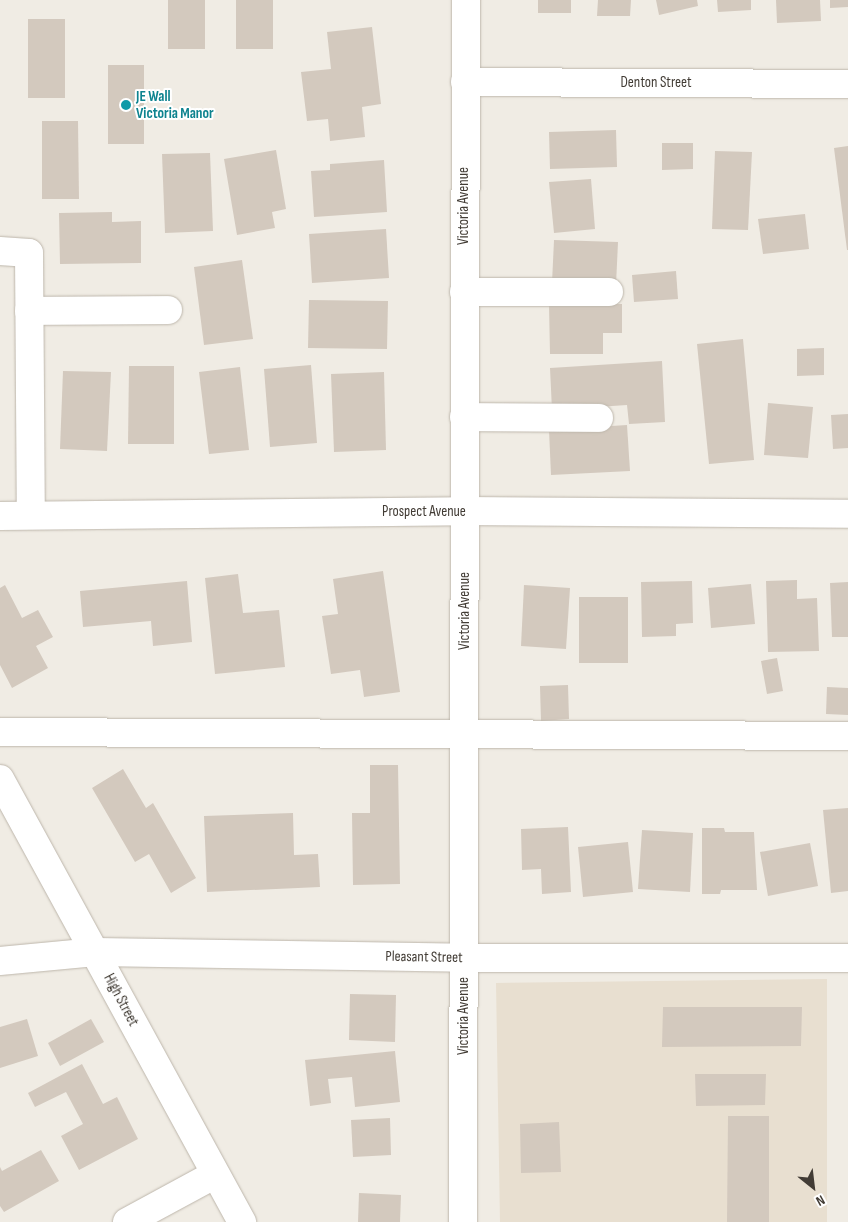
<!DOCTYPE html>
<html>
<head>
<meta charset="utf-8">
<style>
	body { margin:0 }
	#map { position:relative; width:848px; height:1222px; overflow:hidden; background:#f0ece4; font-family:"Sofia Sans Condensed",sans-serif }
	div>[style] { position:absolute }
	.education>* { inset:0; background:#e8dfd0 }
	.building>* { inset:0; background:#d3c9be }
	.roads { filter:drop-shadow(0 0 1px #bdb6ab) drop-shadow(0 0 1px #bdb6ab) }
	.minor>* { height:28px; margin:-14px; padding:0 14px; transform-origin:14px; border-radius:14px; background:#fff }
	.dots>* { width:14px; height:14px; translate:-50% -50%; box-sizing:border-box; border:2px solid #fff; border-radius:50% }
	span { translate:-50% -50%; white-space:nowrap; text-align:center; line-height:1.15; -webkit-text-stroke:4px #fff; paint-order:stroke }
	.street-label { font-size:15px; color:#423c35 }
	.culture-label { font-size:15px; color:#0d838f; font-weight:700 }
	.left { translate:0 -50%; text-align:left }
	.north { position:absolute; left:788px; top:1162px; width:50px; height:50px; -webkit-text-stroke:4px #fff; paint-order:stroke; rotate:151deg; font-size:14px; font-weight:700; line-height:20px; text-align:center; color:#423c35 }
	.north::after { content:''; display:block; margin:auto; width:18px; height:22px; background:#423c35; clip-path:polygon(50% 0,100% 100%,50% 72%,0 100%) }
</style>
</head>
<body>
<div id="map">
	<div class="education">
		<div style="clip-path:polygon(827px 979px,827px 1222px,500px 1222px,496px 983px)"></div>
	</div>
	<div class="building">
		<div style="clip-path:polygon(168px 0,205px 0,205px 49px,168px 49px)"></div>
		<div style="clip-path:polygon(236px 0,273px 0,273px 49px,236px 49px)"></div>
		<div style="clip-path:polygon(538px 0,571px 0,571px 13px,538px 13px)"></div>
		<div style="clip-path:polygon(598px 0,631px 0,630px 16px,597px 16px)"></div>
		<div style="clip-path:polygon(656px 0,697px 0,698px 6px,659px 15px)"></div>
		<div style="clip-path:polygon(717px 0,751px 0,751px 10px,718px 12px)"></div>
		<div style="clip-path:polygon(776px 0,820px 0,821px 21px,777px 23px)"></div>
		<div style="clip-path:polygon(830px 0,848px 0,848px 7px,830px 8px)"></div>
		<div style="clip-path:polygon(28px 19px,65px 19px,65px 98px,28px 98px)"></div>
		<div style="clip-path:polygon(372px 27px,381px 104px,362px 107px,365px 137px,330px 141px,328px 119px,307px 121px,301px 72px,331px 69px,327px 32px)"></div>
		<div style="clip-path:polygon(108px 65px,144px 65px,144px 144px,108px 144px)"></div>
		<div style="clip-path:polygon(42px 121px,78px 121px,79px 199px,42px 199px)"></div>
		<div style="clip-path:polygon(616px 130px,617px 167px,550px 169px,549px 132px)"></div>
		<div style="clip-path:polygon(662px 143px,693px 143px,693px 169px,662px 170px)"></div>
		<div style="clip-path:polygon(848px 146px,848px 250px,847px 250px,834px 148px)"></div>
		<div style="clip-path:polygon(276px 150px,286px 209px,272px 212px,275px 228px,237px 235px,224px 159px)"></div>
		<div style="clip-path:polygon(715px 151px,752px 152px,748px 230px,712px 229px)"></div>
		<div style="clip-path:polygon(210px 153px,213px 231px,165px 233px,162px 154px)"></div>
		<div style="clip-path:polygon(384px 160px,387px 212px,314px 217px,311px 171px,330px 170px,330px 164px)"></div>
		<div style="clip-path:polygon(591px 179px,595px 229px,554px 233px,549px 182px)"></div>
		<div style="clip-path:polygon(112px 212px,112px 222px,141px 221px,141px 263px,60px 264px,59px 213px)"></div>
		<div style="clip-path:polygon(805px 214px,809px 249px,763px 254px,758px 219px)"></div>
		<div style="clip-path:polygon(386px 229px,389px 278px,312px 283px,309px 234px)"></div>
		<div style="clip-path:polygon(554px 240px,618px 242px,616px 285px,552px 283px)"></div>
		<div style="clip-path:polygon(242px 260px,253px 339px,204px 345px,194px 267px)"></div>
		<div style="clip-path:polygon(676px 271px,678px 299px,634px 302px,632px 275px)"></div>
		<div style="clip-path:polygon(309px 300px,388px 301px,387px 349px,308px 348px)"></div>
		<div style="clip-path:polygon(622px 304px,622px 333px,603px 333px,603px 354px,550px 354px,549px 305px)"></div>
		<div style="clip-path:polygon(743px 339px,754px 460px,709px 464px,697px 344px)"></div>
		<div style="clip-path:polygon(824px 348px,824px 375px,797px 376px,797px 349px)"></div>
		<div style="clip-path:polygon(662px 361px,665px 422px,629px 424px,627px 405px,552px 410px,550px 368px)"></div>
		<div style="clip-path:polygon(311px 365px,317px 443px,270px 447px,264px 369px)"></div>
		<div style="clip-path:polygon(129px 366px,174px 366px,174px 444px,128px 444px)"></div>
		<div style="clip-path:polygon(240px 367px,249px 450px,209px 454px,199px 372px)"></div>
		<div style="clip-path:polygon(63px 371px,111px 372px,107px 451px,60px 449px)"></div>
		<div style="clip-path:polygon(384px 372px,386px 450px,334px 452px,331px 374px)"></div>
		<div style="clip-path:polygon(768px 403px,813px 407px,808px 458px,764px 455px)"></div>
		<div style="clip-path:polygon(848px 414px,848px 448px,833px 449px,831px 415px)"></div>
		<div style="clip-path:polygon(627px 425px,630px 471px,551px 475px,549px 430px)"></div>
		<div style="clip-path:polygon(383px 571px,400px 692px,364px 697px,360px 670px,331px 674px,322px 616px,338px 614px,333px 579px)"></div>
		<div style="clip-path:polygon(238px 574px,243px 613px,279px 610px,285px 667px,215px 674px,205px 578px)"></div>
		<div style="clip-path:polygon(797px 580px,797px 599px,817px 598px,819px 651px,768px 652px,766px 581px)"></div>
		<div style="clip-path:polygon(187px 581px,192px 642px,153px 646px,151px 621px,83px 627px,80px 591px)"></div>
		<div style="clip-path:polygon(692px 581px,693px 623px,676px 624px,676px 636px,642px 637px,641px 582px)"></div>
		<div style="clip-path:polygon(848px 582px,848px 637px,832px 637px,830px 583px)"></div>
		<div style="clip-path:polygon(751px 584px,755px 624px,711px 628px,708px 588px)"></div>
		<div style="clip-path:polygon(5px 585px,22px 618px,38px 610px,53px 637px,36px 646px,48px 668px,12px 688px,0 665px,0 588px)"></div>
		<div style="clip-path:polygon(524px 585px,570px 588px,566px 649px,521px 646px)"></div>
		<div style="clip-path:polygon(579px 597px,628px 597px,628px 663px,579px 663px)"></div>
		<div style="clip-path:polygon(777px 658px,783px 691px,767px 694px,761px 661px)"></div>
		<div style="clip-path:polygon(568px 685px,569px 719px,541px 721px,540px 686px)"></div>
		<div style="clip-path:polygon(827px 687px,848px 688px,848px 715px,826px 714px)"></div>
		<div style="clip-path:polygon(370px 765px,398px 765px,400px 884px,353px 885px,352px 813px,370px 813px)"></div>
		<div style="clip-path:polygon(123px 769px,146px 808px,153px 803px,196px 878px,171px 893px,149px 854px,135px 862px,92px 788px)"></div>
		<div style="clip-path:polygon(848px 808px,848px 891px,831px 893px,823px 810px)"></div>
		<div style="clip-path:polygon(293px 813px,294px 855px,318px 854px,320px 887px,207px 892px,204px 816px)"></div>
		<div style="clip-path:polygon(568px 827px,571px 892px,542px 894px,541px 869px,522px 870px,521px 829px)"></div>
		<div style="clip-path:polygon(702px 828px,724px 828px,725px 832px,754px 832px,757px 890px,721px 890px,720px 894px,702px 894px)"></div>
		<div style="clip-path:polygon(642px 830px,693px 833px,690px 892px,638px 889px)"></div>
		<div style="clip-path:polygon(628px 842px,633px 892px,583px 897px,578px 847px)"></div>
		<div style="clip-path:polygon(810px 843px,818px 886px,768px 896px,760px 852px)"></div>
		<div style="clip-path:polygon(350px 994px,396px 995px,395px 1042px,349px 1040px)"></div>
		<div style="clip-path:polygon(663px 1007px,802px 1007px,801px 1046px,662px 1047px)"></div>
		<div style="clip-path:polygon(27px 1019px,38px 1056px,0 1068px,0 1027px)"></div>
		<div style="clip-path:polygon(91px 1019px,104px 1042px,60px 1066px,48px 1043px)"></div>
		<div style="clip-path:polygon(395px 1051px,400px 1102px,355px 1107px,352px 1077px,328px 1079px,331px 1103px,310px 1106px,305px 1060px)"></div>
		<div style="clip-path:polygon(82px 1064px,103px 1104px,117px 1097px,138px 1139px,79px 1170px,61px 1136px,83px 1124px,66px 1092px,35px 1107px,28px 1093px)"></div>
		<div style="clip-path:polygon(695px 1074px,766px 1074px,765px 1105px,696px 1106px)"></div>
		<div style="clip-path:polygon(728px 1116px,769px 1116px,769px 1222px,727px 1222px)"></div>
		<div style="clip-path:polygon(390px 1118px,391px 1155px,353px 1157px,351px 1120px)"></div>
		<div style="clip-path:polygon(559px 1122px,561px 1172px,521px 1173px,520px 1124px)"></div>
		<div style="clip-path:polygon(41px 1150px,59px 1181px,4px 1212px,0 1206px,0 1167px,2px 1171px)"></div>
		<div style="clip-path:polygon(359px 1193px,401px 1195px,400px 1222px,358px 1222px)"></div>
	</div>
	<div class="roads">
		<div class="minor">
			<div style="left:465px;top:82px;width:383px;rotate:0.3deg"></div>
			<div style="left:0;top:251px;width:29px;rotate:4deg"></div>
			<div style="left:29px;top:253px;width:262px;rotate:89.6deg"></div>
			<div style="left:464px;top:292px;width:145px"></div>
			<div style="left:29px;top:311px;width:139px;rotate:-0.4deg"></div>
			<div style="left:464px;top:417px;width:135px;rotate:0.4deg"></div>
			<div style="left:0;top:516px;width:464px;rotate:-0.6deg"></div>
			<div style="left:464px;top:511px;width:384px;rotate:0.4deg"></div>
			<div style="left:0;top:732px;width:848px;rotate:0.27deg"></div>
			<div style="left:0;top:779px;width:505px;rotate:61.35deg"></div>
			<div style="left:0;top:961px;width:96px;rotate:-5.4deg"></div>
			<div style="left:96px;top:952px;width:369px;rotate:0.9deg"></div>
			<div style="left:465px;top:958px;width:383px"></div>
			<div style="left:127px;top:1222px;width:99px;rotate:-28.4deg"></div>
			<div style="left:463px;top:1222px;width:1222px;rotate:-89.86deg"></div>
		</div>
	</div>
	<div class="dots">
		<div style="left:126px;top:105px;background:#0f9aa8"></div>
	</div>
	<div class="street-label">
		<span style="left:656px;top:83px">Denton Street</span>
		<span style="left:464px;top:206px;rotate:-90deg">Victoria Avenue</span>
		<span style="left:424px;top:512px">Prospect Avenue</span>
		<span style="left:465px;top:611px;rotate:-90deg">Victoria Avenue</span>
		<span style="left:424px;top:957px;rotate:1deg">Pleasant Street</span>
		<span style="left:121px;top:1000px;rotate:62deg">High Street</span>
		<span style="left:464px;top:1016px;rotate:-90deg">Victoria Avenue</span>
	</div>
	<div class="culture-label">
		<span class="left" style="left:136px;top:105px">JE Wall<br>Victoria Manor</span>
	</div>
	<div class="north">N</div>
</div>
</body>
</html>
